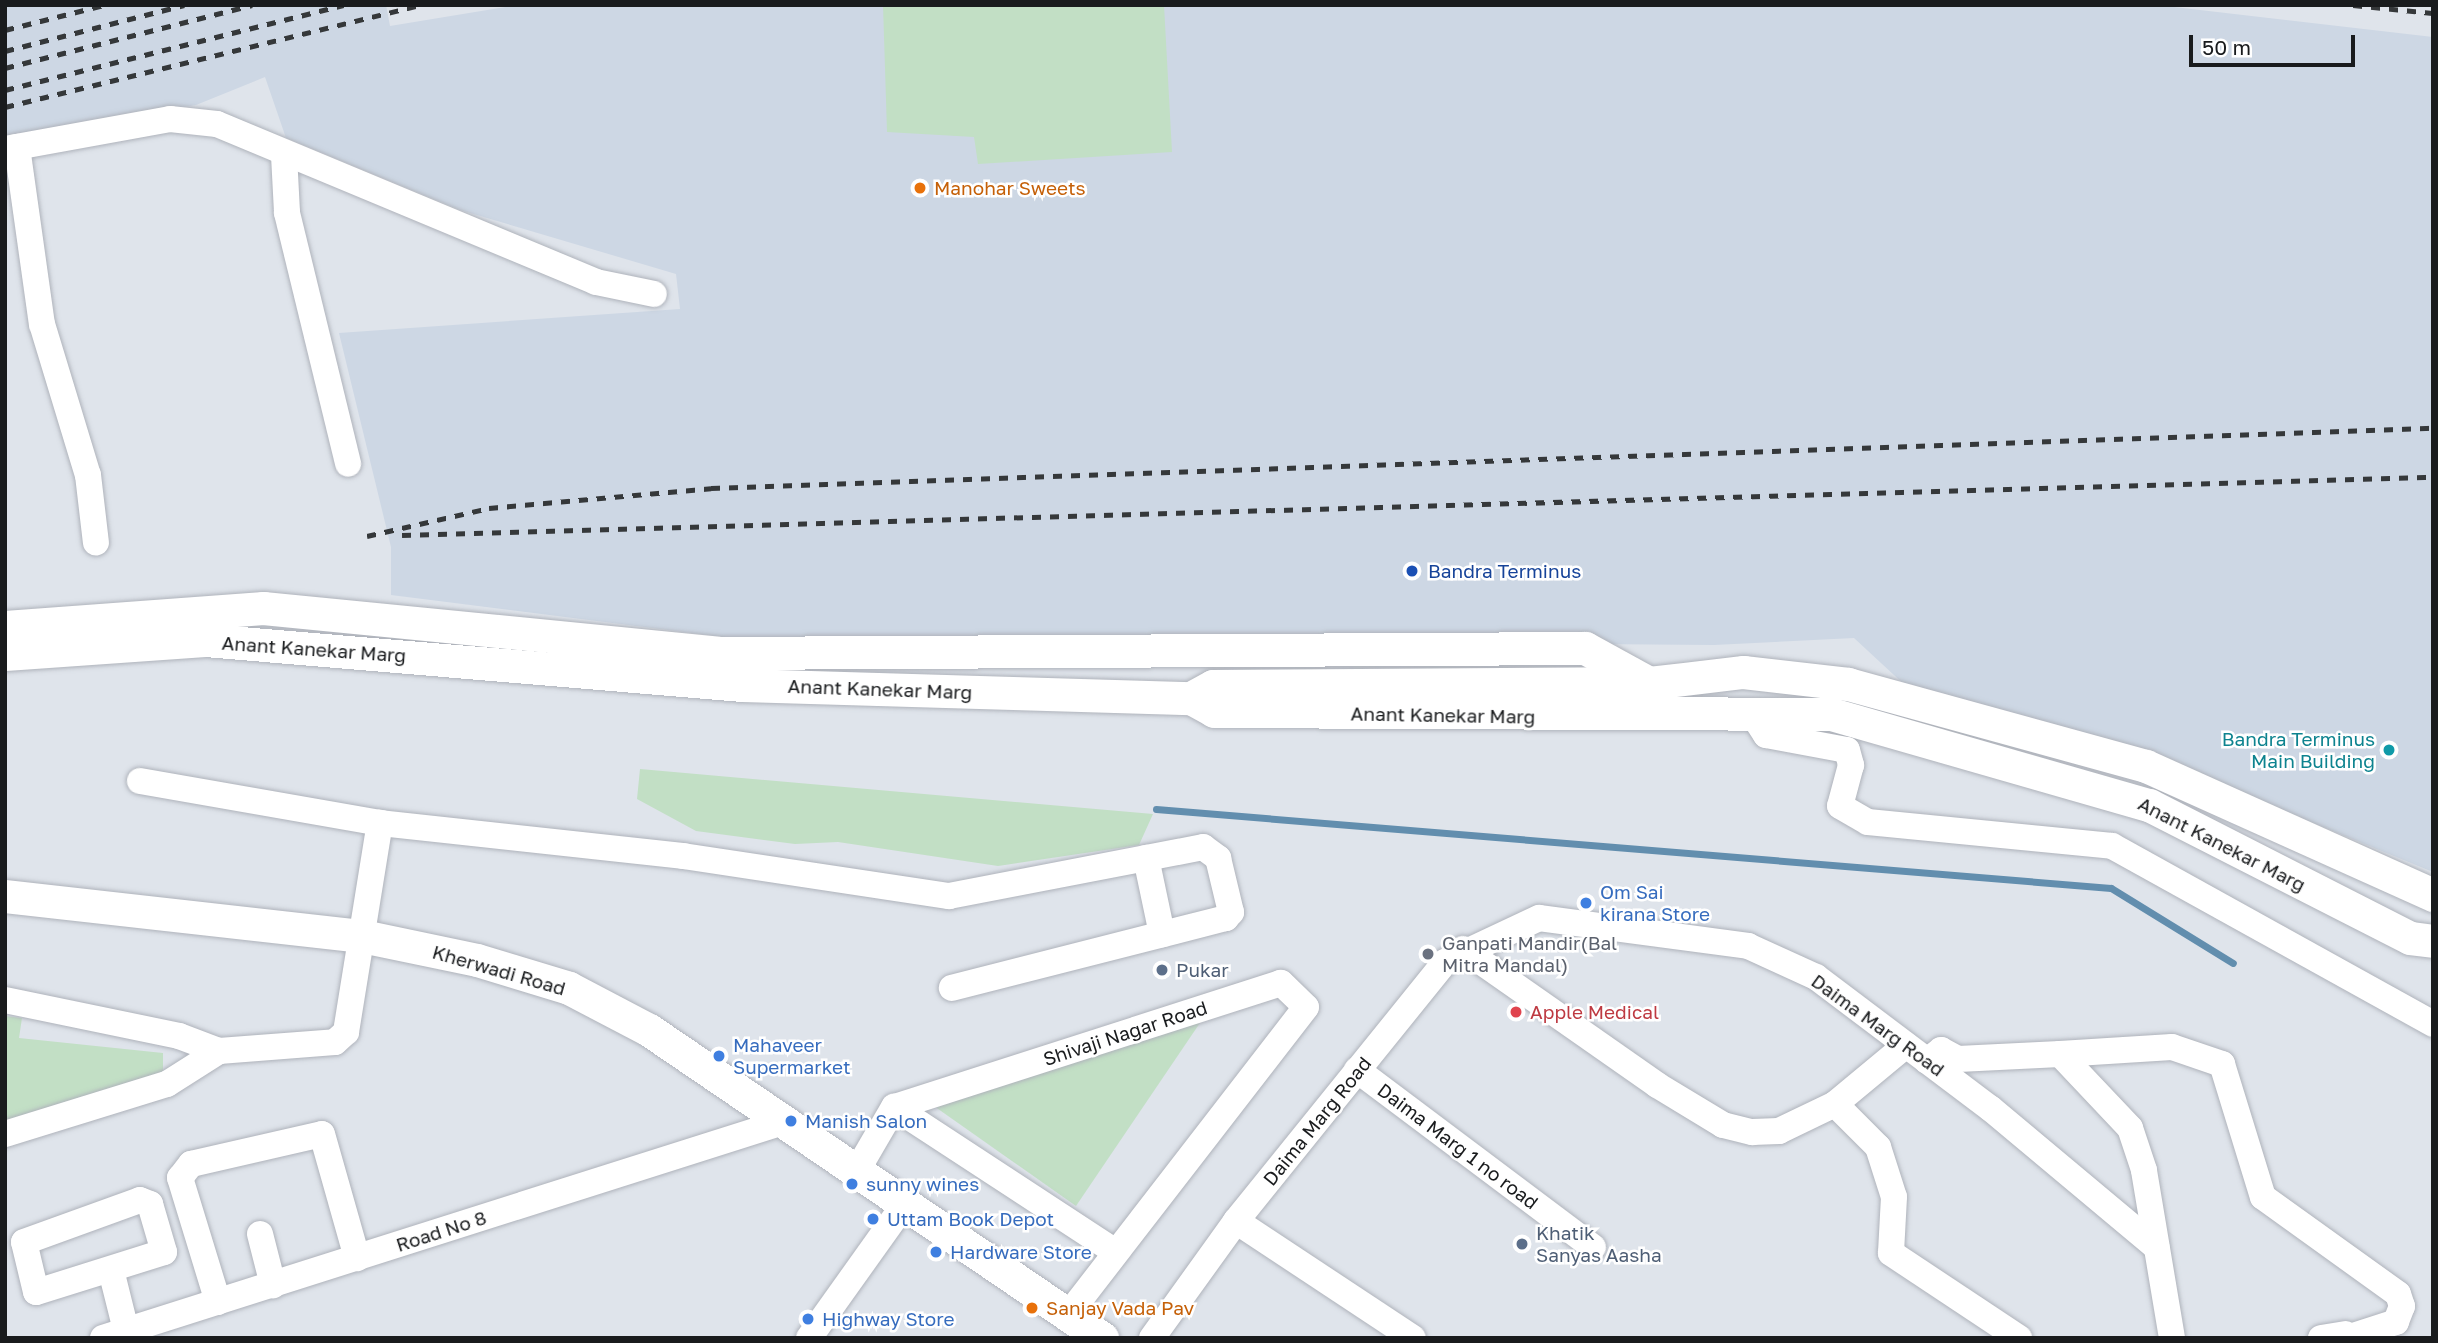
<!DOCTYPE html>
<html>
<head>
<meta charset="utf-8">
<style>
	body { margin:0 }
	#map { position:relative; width:2438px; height:1343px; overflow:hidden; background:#dfe4eb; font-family:"Golos Text",sans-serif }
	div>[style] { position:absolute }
	.built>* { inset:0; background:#cdd7e4 }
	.green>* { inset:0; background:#c2dfc5 }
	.stream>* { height:7px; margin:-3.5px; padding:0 3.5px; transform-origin:3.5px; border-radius:3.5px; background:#628eae }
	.roads { filter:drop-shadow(0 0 2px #afb3bb) drop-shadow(0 0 2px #afb3bb) }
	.minor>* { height:26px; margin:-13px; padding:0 13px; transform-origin:13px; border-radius:13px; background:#fff }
	.tertiary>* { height:33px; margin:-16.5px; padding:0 16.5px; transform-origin:16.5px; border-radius:16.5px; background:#fff }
	.rail>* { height:5px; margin-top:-2.5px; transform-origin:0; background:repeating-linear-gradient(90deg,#35383a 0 9px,transparent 0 18px) }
	.dots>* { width:19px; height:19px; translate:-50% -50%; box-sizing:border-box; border:4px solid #fff; border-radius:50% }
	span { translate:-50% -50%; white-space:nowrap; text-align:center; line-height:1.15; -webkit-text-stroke:5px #fff; paint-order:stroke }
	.food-label { font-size:19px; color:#c56008 }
	.left { translate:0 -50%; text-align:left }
	.transit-label { font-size:19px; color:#164399 }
	.street-label { font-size:19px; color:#191b1d }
	.culture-label { font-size:19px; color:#0d838f }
	.right { translate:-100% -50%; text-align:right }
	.shop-label { font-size:19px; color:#366cbe }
	.worship-label { font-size:19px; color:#5b616d }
	.service-label { font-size:19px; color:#4e5e75 }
	.health-label { font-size:19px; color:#be3a42 }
	.frame { position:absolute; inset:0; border:7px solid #191b1d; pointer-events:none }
	.scale { position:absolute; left:2189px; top:35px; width:166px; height:32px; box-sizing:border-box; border:4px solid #191b1d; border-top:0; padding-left:9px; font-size:21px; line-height:24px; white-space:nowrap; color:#191b1d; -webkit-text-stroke:5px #fff; paint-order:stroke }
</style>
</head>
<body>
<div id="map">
	<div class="built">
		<div style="clip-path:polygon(5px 5px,386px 5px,390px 26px,518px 5px,2157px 5px,2433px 37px,2433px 872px,2167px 763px,1908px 688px,1854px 638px,1714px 645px,723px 637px,391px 595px,391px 547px,339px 333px,680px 309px,676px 274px,460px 210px,286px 138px,265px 77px,196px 105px,5px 138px)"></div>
	</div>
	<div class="green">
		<div style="clip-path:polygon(883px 5px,1164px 5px,1172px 152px,978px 164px,974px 137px,887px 132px)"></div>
		<div style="clip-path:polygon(640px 769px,1153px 814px,1139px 845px,998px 866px,838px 842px,795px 844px,696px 831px,637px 799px)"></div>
		<div style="clip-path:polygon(1206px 1014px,1076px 1206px,914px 1092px)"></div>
		<div style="clip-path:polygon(5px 1016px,22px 1018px,19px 1038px,163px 1053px,163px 1073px,5px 1123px)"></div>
	</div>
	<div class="stream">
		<div style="left:1156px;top:809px;width:958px;rotate:4.73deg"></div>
		<div style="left:2111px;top:888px;width:143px;rotate:31.6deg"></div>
	</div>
	<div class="roads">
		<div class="minor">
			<div style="left:17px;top:147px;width:179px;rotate:82deg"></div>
			<div style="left:42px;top:324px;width:158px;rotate:73.1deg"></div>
			<div style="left:88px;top:475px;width:68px;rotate:83.3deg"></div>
			<div style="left:5px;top:149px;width:168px;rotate:-10.3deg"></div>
			<div style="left:170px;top:119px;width:47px;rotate:6.1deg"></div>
			<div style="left:217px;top:124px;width:411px;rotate:22.6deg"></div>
			<div style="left:596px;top:282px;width:59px;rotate:11.7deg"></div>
			<div style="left:284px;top:155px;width:58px;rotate:87deg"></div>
			<div style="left:287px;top:213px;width:258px;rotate:76.3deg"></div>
			<div style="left:1753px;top:715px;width:24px;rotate:57deg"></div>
			<div style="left:1766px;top:735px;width:82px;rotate:10.5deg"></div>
			<div style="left:1847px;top:750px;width:16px;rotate:75deg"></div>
			<div style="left:1851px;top:765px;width:42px;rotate:105deg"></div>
			<div style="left:1840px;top:806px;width:32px;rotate:30deg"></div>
			<div style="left:1868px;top:822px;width:245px;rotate:5.6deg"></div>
			<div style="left:2112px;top:846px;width:367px;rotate:29deg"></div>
			<div style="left:140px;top:781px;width:244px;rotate:9.9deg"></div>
			<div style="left:1146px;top:858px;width:78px;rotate:78.1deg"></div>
			<div style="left:1463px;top:949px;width:237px;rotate:35deg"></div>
			<div style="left:1657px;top:1085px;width:77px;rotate:31.2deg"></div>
			<div style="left:1723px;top:1125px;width:30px;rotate:14deg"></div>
			<div style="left:1752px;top:1132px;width:27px;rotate:-2deg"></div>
			<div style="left:1779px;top:1131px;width:62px;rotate:-25.7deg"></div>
			<div style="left:1835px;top:1104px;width:92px;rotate:-39.7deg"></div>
			<div style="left:5px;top:1000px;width:178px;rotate:11.7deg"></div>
			<div style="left:179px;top:1036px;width:43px;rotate:20.6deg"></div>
			<div style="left:219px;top:1051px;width:116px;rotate:-4.4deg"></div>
			<div style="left:335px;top:1042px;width:15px;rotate:-42deg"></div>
			<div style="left:346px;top:1032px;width:212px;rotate:-80.8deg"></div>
			<div style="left:380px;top:823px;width:305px;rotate:6.2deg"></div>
			<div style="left:683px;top:856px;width:269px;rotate:8.6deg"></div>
			<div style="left:949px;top:896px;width:259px;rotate:-10.9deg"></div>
			<div style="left:1203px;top:847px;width:19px;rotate:36deg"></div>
			<div style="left:1218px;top:858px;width:56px;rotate:76.5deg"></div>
			<div style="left:1231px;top:912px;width:8px;rotate:130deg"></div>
			<div style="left:1226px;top:918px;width:283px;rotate:165.7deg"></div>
			<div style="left:1927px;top:1061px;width:18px;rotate:-38deg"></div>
			<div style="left:1941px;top:1050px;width:19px;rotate:28deg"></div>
			<div style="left:1958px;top:1059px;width:102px;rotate:-2.8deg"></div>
			<div style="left:1357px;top:1070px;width:295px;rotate:36.9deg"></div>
			<div style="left:1835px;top:1104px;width:61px;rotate:45deg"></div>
			<div style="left:1878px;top:1147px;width:52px;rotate:72.3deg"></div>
			<div style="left:1894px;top:1197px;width:56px;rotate:93.1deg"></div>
			<div style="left:1891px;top:1253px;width:154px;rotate:33.6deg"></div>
			<div style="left:5px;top:1134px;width:170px;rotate:-17.2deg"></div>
			<div style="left:167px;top:1084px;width:62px;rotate:-32.4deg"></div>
			<div style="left:855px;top:1174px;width:78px;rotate:-59.8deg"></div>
			<div style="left:140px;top:1200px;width:11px;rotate:22deg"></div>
			<div style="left:150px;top:1204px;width:50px;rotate:73.7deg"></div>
			<div style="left:164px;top:1252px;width:134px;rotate:162.6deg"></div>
			<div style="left:36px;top:1292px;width:51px;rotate:-103.5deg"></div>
			<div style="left:24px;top:1242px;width:123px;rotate:-19.9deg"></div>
			<div style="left:1236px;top:1221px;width:212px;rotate:33.5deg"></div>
			<div style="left:260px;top:1234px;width:53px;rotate:75.7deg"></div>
			<div style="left:111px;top:1270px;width:70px;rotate:76deg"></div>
			<div style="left:218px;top:1302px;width:130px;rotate:-107deg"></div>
			<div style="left:180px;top:1178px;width:18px;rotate:-52deg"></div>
			<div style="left:191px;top:1164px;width:134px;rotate:-12.9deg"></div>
			<div style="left:322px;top:1134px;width:129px;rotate:74.2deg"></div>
			<div style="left:1068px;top:1315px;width:389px;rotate:-52.3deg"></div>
			<div style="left:1306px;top:1007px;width:35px;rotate:-136deg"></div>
			<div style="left:1281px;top:983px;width:406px;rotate:162.2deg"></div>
			<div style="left:894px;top:1107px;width:265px;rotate:33.2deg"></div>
			<div style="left:103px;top:1338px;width:710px;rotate:-17.62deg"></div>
			<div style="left:809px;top:1338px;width:162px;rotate:-54.5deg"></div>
			<div style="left:1152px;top:1338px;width:144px;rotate:-54.3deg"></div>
			<div style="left:1236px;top:1221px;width:333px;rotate:-51.1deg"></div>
			<div style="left:1445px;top:962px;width:104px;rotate:-25.1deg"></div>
			<div style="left:1539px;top:918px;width:211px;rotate:7.6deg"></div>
			<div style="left:1748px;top:946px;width:75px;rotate:24.5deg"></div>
			<div style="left:1816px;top:977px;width:218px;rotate:37deg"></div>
			<div style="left:1990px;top:1108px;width:217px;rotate:39.9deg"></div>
			<div style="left:2172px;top:1338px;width:170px;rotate:-99.5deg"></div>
			<div style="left:2144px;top:1170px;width:44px;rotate:-108.4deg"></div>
			<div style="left:2130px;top:1128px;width:102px;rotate:-133.4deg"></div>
			<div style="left:2060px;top:1054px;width:112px;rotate:-3.6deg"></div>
			<div style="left:2172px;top:1047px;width:53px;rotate:18.8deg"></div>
			<div style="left:2222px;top:1064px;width:139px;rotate:72.9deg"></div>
			<div style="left:2263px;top:1197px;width:166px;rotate:35.7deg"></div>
			<div style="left:2398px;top:1294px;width:13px;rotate:72deg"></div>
			<div style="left:2402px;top:1306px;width:17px;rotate:111deg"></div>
			<div style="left:2396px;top:1322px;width:52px;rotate:161.9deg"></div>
			<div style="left:2321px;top:1338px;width:25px;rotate:-9deg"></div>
		</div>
		<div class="tertiary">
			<div style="left:5px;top:627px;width:259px;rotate:-4.2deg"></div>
			<div style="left:263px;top:608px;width:457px;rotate:5.6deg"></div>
			<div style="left:718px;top:653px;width:867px;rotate:-0.33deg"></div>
			<div style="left:1585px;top:648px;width:73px;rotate:28.7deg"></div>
			<div style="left:5px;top:654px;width:200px;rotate:-4deg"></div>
			<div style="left:205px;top:640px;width:539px;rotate:4.79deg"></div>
			<div style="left:742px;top:685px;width:449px;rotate:1.7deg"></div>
			<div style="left:1191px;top:698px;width:26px;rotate:29deg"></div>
			<div style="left:1214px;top:711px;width:617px;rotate:0.28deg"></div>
			<div style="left:1831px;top:714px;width:331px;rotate:16deg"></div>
			<div style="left:2149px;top:805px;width:293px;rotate:27deg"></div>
			<div style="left:2410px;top:938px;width:23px;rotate:7deg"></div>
			<div style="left:1191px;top:698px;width:25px;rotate:-29deg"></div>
			<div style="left:1213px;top:686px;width:436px;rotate:-0.4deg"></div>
			<div style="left:1649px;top:683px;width:95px;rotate:-6.7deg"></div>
			<div style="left:1743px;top:672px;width:106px;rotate:6.5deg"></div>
			<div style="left:1848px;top:684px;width:309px;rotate:15.4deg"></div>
			<div style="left:2146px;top:766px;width:315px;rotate:24.2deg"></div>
			<div style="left:5px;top:896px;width:359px;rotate:6.4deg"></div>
			<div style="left:362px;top:936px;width:117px;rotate:11.8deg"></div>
			<div style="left:477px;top:960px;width:96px;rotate:16.9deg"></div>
			<div style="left:569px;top:988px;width:90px;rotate:27.7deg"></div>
			<div style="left:649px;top:1030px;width:548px;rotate:34.21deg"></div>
		</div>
	</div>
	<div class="rail">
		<div style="left:2353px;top:5px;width:80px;rotate:5.7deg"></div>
		<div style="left:5px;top:30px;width:102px;rotate:-14.2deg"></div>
		<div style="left:5px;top:51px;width:185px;rotate:-14.4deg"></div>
		<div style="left:5px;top:68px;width:255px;rotate:-14.3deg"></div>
		<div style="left:5px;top:90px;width:349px;rotate:-14.1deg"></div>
		<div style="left:5px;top:107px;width:426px;rotate:-13.8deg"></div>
		<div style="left:402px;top:535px;width:2032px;rotate:-1.64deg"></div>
		<div style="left:367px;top:536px;width:125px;rotate:-12.9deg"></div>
		<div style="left:489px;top:508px;width:223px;rotate:-5.1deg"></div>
		<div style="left:711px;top:488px;width:1723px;rotate:-2deg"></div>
	</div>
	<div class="dots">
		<div style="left:920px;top:188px;background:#e8710a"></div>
		<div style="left:1412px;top:571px;background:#1a4fb4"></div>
		<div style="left:2389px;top:750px;background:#0f9aa8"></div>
		<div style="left:1586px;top:903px;background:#3f7fe0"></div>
		<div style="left:1428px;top:954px;background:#6b7280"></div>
		<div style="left:1162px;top:970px;background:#5c6f8a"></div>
		<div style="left:1516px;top:1012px;background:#e0444e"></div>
		<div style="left:719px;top:1056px;background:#3f7fe0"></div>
		<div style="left:791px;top:1121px;background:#3f7fe0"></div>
		<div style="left:852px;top:1184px;background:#3f7fe0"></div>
		<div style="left:873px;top:1219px;background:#3f7fe0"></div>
		<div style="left:1522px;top:1244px;background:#5c6f8a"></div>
		<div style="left:936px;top:1252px;background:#3f7fe0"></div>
		<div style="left:1032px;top:1308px;background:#e8710a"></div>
		<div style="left:808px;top:1319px;background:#3f7fe0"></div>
	</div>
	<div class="food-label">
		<span class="left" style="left:934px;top:188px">Manohar Sweets</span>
		<span class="left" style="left:1046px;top:1308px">Sanjay Vada Pav</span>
	</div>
	<div class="transit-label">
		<span class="left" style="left:1428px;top:571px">Bandra Terminus</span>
	</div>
	<div class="street-label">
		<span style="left:314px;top:649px;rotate:4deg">Anant Kanekar Marg</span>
		<span style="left:880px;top:689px;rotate:2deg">Anant Kanekar Marg</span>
		<span style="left:1443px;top:715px;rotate:1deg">Anant Kanekar Marg</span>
		<span style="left:2222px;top:844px;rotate:27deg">Anant Kanekar Marg</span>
		<span style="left:499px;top:970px;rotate:16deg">Kherwadi Road</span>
		<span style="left:1878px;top:1025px;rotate:36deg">Daima Marg Road</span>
		<span style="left:1125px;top:1033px;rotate:-18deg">Shivaji Nagar Road</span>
		<span style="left:1317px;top:1121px;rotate:-51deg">Daima Marg Road</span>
		<span style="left:1458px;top:1146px;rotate:37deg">Daima Marg 1 no road</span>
		<span style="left:441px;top:1231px;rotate:-18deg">Road No 8</span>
	</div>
	<div class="culture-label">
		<span class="right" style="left:2375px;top:750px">Bandra Terminus<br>Main Building</span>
	</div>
	<div class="shop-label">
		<span class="left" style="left:1600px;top:903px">Om Sai<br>kirana Store</span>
		<span class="left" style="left:733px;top:1056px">Mahaveer<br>Supermarket</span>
		<span class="left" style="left:805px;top:1121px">Manish Salon</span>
		<span class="left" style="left:866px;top:1184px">sunny wines</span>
		<span class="left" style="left:887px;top:1219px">Uttam Book Depot</span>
		<span class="left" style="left:950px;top:1252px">Hardware Store</span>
		<span class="left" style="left:822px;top:1319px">Highway Store</span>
	</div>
	<div class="worship-label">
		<span class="left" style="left:1442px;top:954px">Ganpati Mandir(Bal<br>Mitra Mandal)</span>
	</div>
	<div class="service-label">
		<span class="left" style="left:1176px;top:970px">Pukar</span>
		<span class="left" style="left:1536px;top:1244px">Khatik<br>Sanyas Aasha</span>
	</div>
	<div class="health-label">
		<span class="left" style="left:1530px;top:1012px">Apple Medical</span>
	</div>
	<div class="frame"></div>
	<div class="scale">50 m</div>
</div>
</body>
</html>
